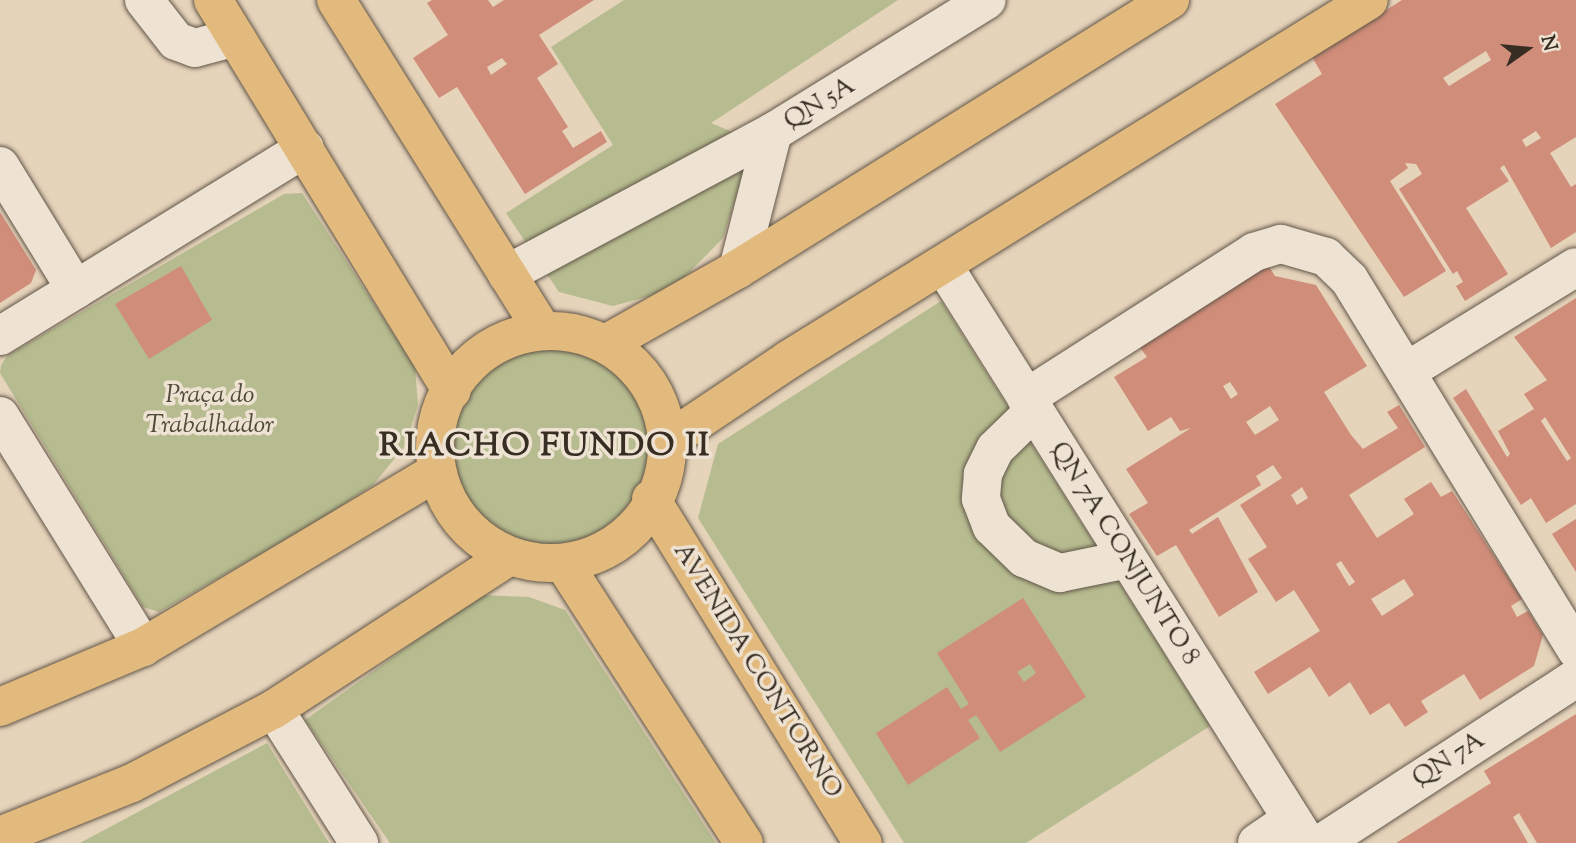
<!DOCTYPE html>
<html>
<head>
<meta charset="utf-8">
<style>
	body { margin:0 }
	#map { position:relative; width:1576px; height:843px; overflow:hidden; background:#e5d3ba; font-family:"Sorts Mill Goudy",serif }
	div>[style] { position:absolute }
	.green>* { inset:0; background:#b6bc8f }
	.round { border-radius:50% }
	.building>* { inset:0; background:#d08d79 }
	.roads { filter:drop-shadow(0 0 2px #625649) drop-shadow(0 0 2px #625649) }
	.minor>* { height:38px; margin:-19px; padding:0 19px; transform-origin:19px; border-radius:19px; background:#eee2d2 }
	.major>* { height:38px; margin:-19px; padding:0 19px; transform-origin:19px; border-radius:19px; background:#e2ba7d }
	.major>.ring { margin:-19px; padding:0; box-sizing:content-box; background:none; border:38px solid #e2ba7d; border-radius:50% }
	span { translate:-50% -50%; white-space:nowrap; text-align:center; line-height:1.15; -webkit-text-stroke:7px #eee2d2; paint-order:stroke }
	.street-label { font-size:26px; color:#372d23 }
	.park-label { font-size:26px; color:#504a39; font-style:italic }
	.district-label { font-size:33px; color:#372d23; font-weight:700; letter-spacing:2px }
	.north { position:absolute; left:1492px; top:14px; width:70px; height:70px; -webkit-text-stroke:5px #eee2d2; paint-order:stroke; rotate:75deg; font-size:19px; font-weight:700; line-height:28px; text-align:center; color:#372d23 }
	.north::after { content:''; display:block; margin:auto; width:24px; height:32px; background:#372d23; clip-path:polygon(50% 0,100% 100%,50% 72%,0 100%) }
</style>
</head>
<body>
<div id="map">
	<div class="green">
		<div style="clip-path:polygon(624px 0,898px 0,711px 123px,754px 141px,723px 238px,672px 290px,613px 306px,559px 292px,506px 213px,613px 145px,551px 47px)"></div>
		<div style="clip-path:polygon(302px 193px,415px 367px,418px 405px,405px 446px,373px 485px,325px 517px,159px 612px,143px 607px,0 373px,1px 365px,8px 355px,284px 194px)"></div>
		<div style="clip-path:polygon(941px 301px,1210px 726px,1026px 843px,904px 843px,698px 518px,718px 444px)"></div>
		<div class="round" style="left:453px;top:349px;width:196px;height:196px"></div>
		<div style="clip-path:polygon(480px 595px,529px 597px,565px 610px,716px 843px,390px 843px,305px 720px)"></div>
		<div style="clip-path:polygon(267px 743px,329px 843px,80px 843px)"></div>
	</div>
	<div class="building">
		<div style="clip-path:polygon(evenodd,432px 0,488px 0,493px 7px,504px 0,594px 0,539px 35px,558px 64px,537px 78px,568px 127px,562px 131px,573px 148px,601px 131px,607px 142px,525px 194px,457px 87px,439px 98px,413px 58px,448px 35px,427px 3px,432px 0,502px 58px,507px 64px,491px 75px,487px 67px,502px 58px)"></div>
		<div style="clip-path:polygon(evenodd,1402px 0,1576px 0,1576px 137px,1550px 153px,1571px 187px,1576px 184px,1576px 232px,1551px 248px,1504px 165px,1500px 168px,1509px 181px,1466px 208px,1508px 274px,1465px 301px,1456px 286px,1463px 282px,1457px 271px,1453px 274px,1399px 189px,1422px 174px,1416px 164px,1405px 163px,1408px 168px,1390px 181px,1446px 271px,1404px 297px,1275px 104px,1322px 74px,1312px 57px,1402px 0,1486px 51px,1491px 60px,1449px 86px,1443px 78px,1486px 51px,1402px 0,1536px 131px,1541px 138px,1526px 147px,1522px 140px,1536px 131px)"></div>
		<div style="clip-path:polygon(0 212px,36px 270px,31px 283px,0 303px)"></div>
		<div style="clip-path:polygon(evenodd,1268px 265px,1275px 276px,1316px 285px,1367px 366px,1324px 392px,1351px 435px,1363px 449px,1398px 428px,1387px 412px,1399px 405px,1425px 447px,1349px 495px,1377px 538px,1414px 514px,1404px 499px,1431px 482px,1441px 497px,1452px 491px,1522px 599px,1511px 606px,1517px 617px,1528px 611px,1543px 635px,1534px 666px,1480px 700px,1464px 674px,1421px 701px,1428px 712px,1405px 727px,1389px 703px,1370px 715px,1350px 682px,1329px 697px,1310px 667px,1268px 694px,1254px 672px,1320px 631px,1294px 590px,1276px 602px,1248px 559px,1267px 547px,1240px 505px,1282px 478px,1273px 465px,1256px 476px,1261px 485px,1189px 530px,1192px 534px,1218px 517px,1258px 592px,1219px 617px,1176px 545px,1157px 556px,1129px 514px,1148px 503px,1126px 469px,1191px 428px,1180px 431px,1171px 417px,1148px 431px,1114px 377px,1147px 357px,1138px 345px,1268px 265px,1230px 382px,1238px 394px,1231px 399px,1223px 386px,1230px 382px,1268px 265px,1270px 406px,1279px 420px,1255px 435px,1246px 422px,1270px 406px,1268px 265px,1302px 487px,1308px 498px,1297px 505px,1291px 495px,1302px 487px,1268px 265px,1341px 561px,1355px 582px,1349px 586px,1336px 564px,1341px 561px,1268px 265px,1404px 579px,1414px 595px,1382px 616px,1371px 599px,1404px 579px)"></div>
		<div style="clip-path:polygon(181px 266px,212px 320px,149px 359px,115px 304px)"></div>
		<div style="clip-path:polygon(evenodd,1576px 298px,1576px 504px,1546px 523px,1531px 498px,1521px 505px,1453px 398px,1466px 389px,1507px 457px,1510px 454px,1498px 431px,1534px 409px,1524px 394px,1547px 380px,1514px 337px,1576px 298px,1545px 417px,1571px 458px,1567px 461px,1541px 421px,1545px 417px)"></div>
		<div style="clip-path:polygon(1576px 519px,1576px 572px,1552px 534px)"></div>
		<div style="clip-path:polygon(evenodd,1023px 598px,1086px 697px,1000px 752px,976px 715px,968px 720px,980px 738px,908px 785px,876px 733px,947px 687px,961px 709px,969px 704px,937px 653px,1023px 598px,1030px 664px,1036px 673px,1024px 682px,1017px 672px,1030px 664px)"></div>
		<div style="clip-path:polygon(1576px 714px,1576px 843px,1537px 843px,1519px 813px,1513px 817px,1528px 843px,1396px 843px,1491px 783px,1484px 771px)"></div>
	</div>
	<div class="roads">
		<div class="minor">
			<div style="left:144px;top:0;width:52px;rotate:52deg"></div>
			<div style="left:176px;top:41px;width:20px;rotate:20deg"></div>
			<div style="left:195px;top:48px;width:42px;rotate:-15deg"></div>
			<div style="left:0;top:166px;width:145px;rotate:58.5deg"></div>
			<div style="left:943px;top:265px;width:683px;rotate:57.8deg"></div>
			<div style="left:738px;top:269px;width:141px;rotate:-75.7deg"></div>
			<div style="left:773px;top:132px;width:251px;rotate:-31.7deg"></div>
			<div style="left:507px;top:274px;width:302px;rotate:-28.1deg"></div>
			<div style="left:0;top:336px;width:358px;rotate:-31.6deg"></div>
			<div style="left:1407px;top:371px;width:198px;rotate:-31.6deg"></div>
			<div style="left:1026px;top:398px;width:271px;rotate:-32.6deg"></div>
			<div style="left:1254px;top:252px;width:28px;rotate:-17deg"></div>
			<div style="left:1281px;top:244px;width:47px;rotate:16.1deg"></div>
			<div style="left:1326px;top:257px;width:32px;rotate:44deg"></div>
			<div style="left:1349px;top:279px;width:435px;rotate:58.5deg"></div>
			<div style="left:1034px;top:411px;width:54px;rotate:135.7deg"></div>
			<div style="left:995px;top:449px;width:28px;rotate:116deg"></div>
			<div style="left:983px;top:474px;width:25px;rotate:95deg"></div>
			<div style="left:981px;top:499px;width:30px;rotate:69deg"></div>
			<div style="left:992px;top:527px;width:45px;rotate:44.1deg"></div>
			<div style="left:1024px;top:558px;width:39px;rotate:23deg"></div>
			<div style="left:1060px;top:573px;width:69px;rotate:-11.6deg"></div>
			<div style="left:0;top:416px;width:272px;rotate:58.2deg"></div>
			<div style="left:274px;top:709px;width:159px;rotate:57.6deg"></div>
			<div style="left:1257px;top:843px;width:42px;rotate:-34.4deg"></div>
			<div style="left:1322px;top:843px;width:303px;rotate:-33deg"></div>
		</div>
		<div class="major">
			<div style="left:213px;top:0;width:458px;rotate:58.6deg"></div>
			<div style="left:336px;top:0;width:389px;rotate:58deg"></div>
			<div class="ring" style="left:435px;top:331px;width:194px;height:194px"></div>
			<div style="left:609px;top:342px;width:148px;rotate:-29.5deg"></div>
			<div style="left:738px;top:269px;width:509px;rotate:-31.91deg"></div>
			<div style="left:672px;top:438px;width:140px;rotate:-33.9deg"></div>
			<div style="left:788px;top:360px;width:683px;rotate:-31.78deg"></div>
			<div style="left:651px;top:499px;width:404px;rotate:58.4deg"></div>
			<div style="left:564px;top:564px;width:332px;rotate:57.2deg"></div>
			<div style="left:0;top:707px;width:155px;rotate:-22.8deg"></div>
			<div style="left:143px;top:647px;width:342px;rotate:-30.8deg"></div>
			<div style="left:0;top:836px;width:142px;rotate:-21.9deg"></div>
			<div style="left:132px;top:783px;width:160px;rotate:-27.5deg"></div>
			<div style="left:274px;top:709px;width:279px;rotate:-33deg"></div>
		</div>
	</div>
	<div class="street-label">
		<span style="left:820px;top:104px;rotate:-31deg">QN 5A</span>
		<span style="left:1124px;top:554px;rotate:58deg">QN 7A CONJUNTO 8</span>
		<span style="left:757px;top:671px;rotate:58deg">AVENIDA CONTORNO</span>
		<span style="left:1449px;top:760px;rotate:-33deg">QN 7A</span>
	</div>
	<div class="park-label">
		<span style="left:210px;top:411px">Praça do<br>Trabalhador</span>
	</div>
	<div class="district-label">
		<span style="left:545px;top:448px">RIACHO FUNDO II</span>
	</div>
	<div class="north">N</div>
</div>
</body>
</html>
